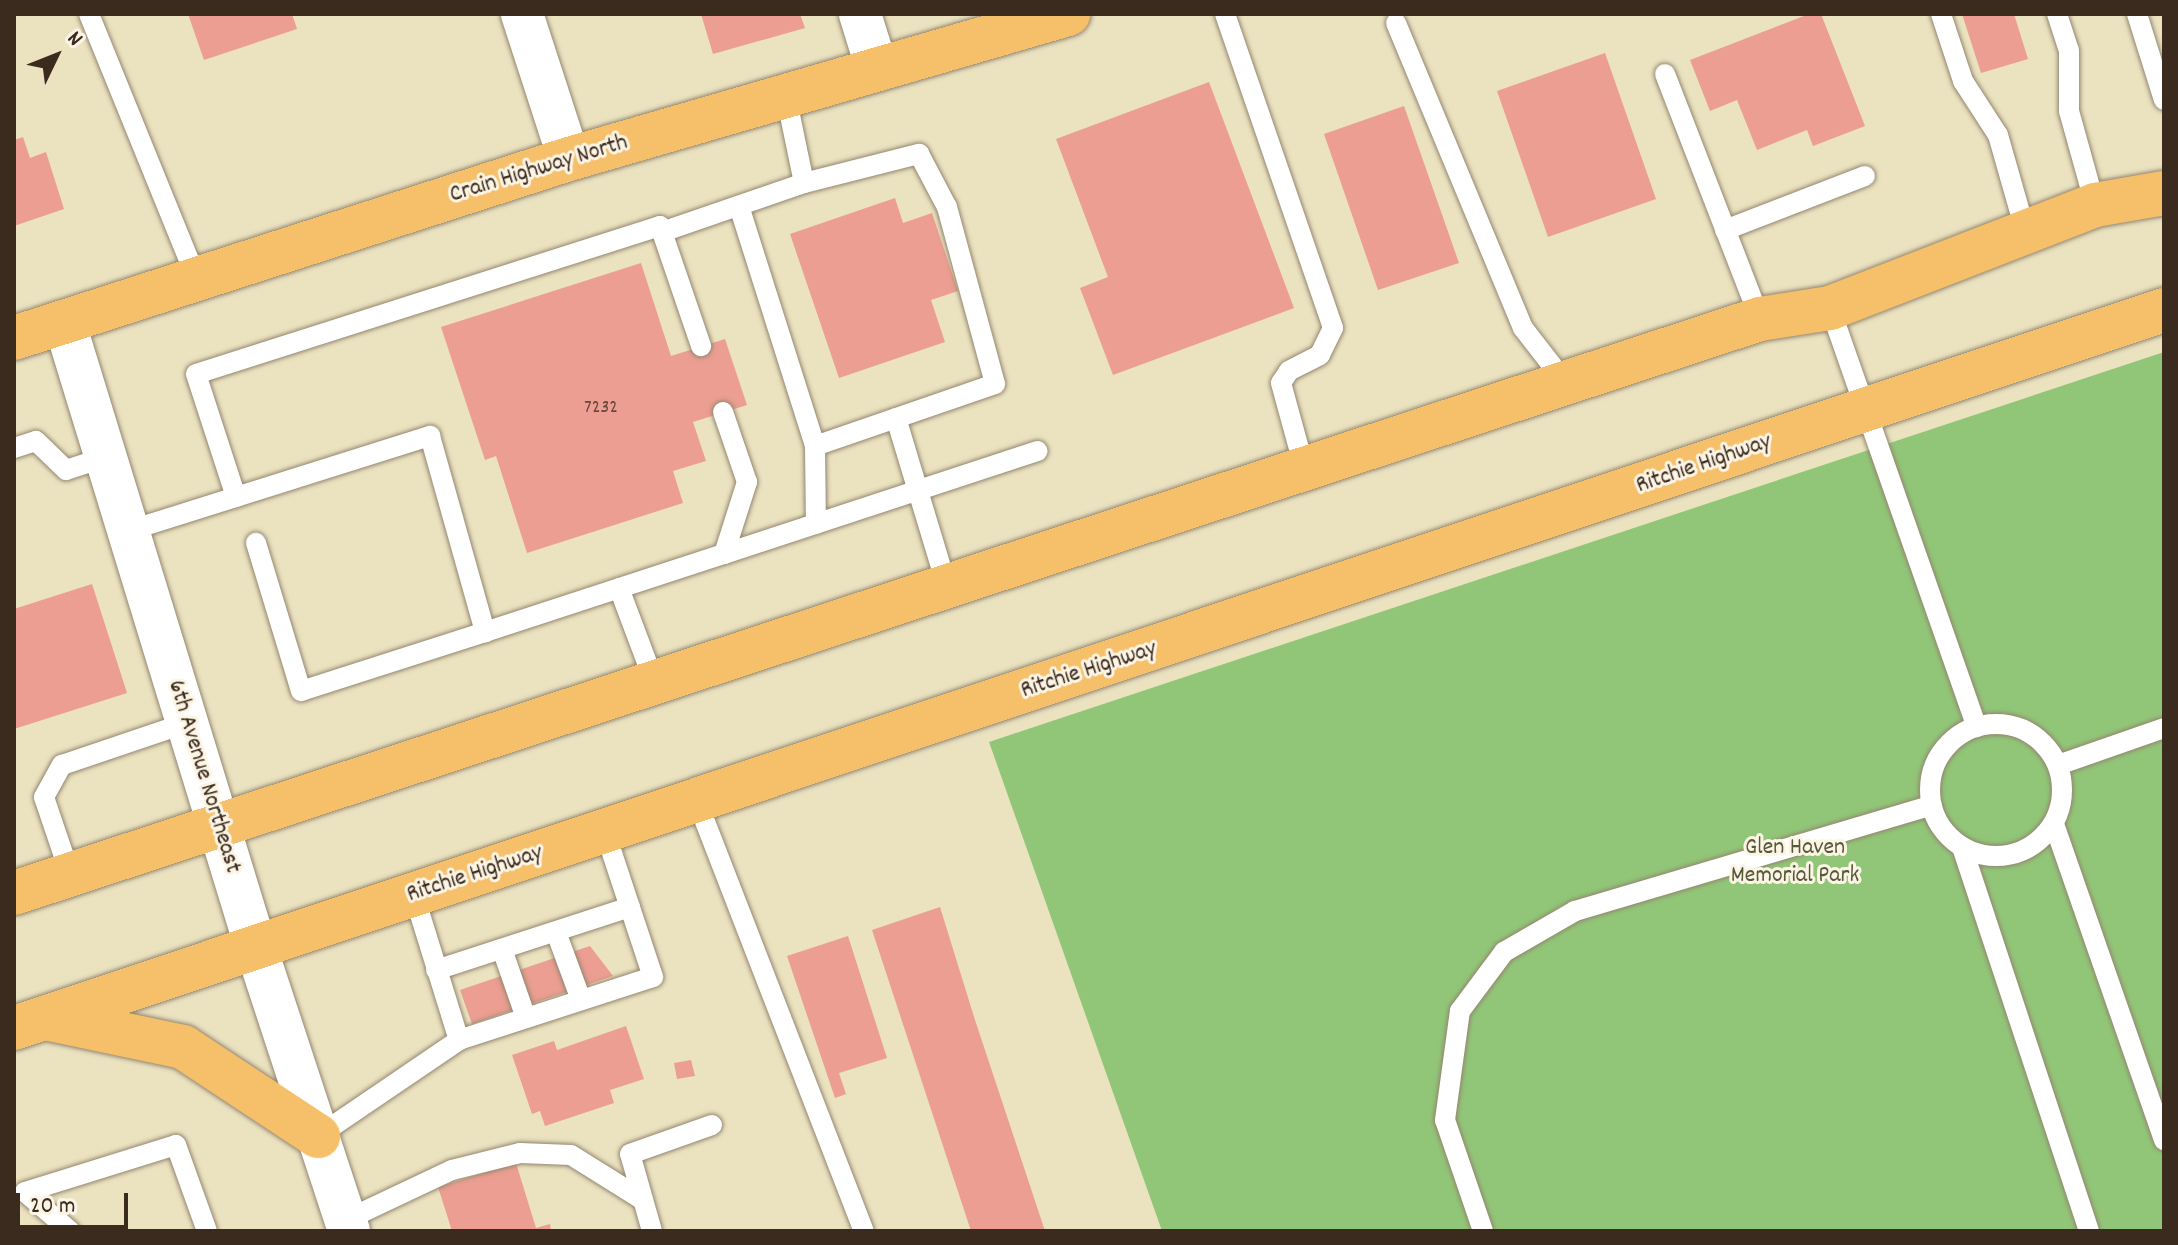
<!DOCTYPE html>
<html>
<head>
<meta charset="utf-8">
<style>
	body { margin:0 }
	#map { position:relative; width:2178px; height:1245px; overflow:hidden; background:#ebe2c0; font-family:Dekko,sans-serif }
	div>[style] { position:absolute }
	.green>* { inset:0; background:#91c678 }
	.building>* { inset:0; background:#eb9e91 }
	.roads { filter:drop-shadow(0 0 2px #93866f) drop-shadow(0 0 2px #93866f) }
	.service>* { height:20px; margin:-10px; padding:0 10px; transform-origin:10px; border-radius:10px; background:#fff }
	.service>.ring { margin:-10px; padding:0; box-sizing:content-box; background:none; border:20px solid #fff; border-radius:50% }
	.minor>* { height:42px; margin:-21px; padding:0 21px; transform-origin:21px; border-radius:21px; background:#fff }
	.primary>* { height:44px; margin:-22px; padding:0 22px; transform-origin:22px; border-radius:22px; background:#f6c06b }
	span { translate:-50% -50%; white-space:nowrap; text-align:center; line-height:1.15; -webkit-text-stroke:6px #fcf5e5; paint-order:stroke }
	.number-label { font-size:20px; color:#67473b }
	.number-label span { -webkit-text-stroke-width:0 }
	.street-label { font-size:24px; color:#3b2a1e }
	.park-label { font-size:24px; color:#555939 }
	.frame { position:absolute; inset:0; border:16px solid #3b2a1e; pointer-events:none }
	.north { position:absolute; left:16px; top:16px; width:80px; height:80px; -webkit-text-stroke:6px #fcf5e5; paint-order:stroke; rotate:47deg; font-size:22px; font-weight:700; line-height:32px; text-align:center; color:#3b2a1e }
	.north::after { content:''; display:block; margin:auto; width:28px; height:36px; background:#3b2a1e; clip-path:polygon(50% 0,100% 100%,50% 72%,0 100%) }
	.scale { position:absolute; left:16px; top:1193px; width:112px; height:36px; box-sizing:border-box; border:4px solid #3b2a1e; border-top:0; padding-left:10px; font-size:24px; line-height:28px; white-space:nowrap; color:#3b2a1e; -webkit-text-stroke:6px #fcf5e5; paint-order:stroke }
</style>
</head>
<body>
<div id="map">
	<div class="green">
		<div style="clip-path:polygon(2164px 352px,2164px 1231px,1162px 1231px,989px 742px)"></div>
	</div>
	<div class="building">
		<div style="clip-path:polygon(188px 14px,292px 14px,297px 29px,204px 60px)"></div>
		<div style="clip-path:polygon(701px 14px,800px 14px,805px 28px,713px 54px)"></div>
		<div style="clip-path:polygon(1809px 14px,1821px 14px,1865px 126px,1813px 146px,1807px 130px,1757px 150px,1737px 100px,1710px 111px,1690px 60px)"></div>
		<div style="clip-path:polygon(1962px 14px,2014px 14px,2028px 59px,1981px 73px)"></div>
		<div style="clip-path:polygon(1605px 53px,1656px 199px,1548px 237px,1497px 91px)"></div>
		<div style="clip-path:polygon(1209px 82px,1294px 308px,1113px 375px,1080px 288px,1108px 277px,1056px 139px)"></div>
		<div style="clip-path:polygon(1404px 106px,1459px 263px,1378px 290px,1324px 134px)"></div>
		<div style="clip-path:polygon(23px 137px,30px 158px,46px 152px,64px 209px,14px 226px,14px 140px)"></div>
		<div style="clip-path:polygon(895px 198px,903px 223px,932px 213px,958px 291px,931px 300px,945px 342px,839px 378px,790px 234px)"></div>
		<div style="clip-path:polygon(641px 263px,671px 356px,725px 339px,747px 405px,693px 422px,706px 461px,673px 471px,683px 503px,527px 553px,496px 456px,485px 460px,441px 327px)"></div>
		<div style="clip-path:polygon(92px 584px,127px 693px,14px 729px,14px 609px)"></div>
		<div style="clip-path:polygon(940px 907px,975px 1020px,1045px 1231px,971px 1231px,872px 930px)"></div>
		<div style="clip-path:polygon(848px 936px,887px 1058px,839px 1073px,846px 1094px,835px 1098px,787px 956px)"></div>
		<div style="clip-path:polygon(590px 946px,613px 976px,472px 1024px,460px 990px)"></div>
		<div style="clip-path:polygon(626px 1026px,644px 1079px,610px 1090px,614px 1103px,545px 1126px,540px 1111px,532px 1114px,512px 1055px,554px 1041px,557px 1050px)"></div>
		<div style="clip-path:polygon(691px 1060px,695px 1076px,677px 1079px,674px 1063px)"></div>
		<div style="clip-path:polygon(516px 1163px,536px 1228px,550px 1224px,551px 1231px,452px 1231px,438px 1187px)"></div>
	</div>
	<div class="roads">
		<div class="service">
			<div style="left:89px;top:14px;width:285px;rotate:67.9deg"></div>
			<div style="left:1225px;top:14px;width:332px;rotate:71deg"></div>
			<div style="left:1333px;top:328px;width:30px;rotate:116deg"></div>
			<div style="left:1320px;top:355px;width:35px;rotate:153deg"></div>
			<div style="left:1289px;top:371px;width:14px;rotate:124deg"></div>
			<div style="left:1281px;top:383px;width:87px;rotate:74.7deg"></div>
			<div style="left:1941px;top:14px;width:71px;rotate:71.8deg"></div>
			<div style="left:1963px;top:81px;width:64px;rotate:57.1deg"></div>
			<div style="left:1998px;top:135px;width:99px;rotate:74.1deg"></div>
			<div style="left:2057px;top:14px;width:38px;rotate:72deg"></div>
			<div style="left:2069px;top:50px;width:61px;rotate:90deg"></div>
			<div style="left:2069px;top:111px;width:98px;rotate:74.5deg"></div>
			<div style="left:2137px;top:14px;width:90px;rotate:72.6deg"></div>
			<div style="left:1396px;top:23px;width:330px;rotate:67.4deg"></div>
			<div style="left:1523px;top:328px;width:68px;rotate:52.1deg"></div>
			<div style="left:1665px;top:74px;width:263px;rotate:68.8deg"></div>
			<div style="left:804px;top:183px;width:119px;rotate:-14.2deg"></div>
			<div style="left:919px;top:154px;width:60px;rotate:62.2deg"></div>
			<div style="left:947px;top:207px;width:183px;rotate:74.8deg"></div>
			<div style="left:995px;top:384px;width:190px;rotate:161deg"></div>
			<div style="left:739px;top:206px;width:252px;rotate:72.4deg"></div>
			<div style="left:815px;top:446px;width:78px;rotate:89.3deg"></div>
			<div style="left:1725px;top:230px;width:150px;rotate:-21.1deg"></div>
			<div style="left:662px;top:232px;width:150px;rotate:-19deg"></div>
			<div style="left:804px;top:183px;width:89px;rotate:-101.7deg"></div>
			<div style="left:1830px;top:308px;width:444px;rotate:70.7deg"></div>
			<div style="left:896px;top:418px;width:177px;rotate:73.2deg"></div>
			<div style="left:14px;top:448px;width:23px;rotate:-18deg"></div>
			<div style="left:36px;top:441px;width:42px;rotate:44deg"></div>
			<div style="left:66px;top:470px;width:42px;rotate:-18deg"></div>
			<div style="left:236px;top:497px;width:129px;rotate:-108deg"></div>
			<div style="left:196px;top:374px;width:487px;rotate:-17.7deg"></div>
			<div style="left:660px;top:226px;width:127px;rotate:71.1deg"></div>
			<div style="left:128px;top:531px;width:317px;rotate:-17.5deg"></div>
			<div style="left:430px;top:436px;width:204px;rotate:74.3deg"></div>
			<div style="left:485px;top:632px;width:193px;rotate:162.2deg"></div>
			<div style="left:301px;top:691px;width:155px;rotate:-106.9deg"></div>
			<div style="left:724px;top:554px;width:330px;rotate:-18.2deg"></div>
			<div style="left:619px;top:588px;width:103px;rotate:69.4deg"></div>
			<div style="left:485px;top:632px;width:251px;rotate:-18.1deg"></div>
			<div style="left:724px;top:554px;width:76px;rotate:-72.3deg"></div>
			<div style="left:747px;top:482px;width:74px;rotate:-108.9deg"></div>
			<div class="ring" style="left:1930px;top:724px;width:112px;height:112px"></div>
			<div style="left:2058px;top:765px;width:112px;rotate:-19.2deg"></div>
			<div style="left:697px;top:801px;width:461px;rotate:68.8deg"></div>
			<div style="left:2054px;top:824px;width:335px;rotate:70.8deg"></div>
			<div style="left:1962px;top:847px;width:404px;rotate:71.7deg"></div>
			<div style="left:70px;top:874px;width:81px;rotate:-108.7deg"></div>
			<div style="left:44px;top:797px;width:37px;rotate:-61deg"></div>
			<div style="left:62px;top:765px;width:131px;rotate:-18.7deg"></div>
			<div style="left:414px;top:895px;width:152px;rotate:72.8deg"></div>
			<div style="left:556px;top:932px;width:72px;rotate:69.8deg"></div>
			<div style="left:502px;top:949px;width:73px;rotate:70.8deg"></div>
			<div style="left:436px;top:970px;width:204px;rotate:-18deg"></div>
			<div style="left:318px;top:1136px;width:171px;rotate:-34.2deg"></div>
			<div style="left:459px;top:1040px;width:204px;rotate:-18deg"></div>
			<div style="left:653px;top:977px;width:153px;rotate:-108.3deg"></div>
			<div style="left:25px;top:1192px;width:158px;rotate:-17.3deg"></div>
			<div style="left:176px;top:1145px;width:91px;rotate:70.2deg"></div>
			<div style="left:25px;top:1192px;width:60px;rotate:40.9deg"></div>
			<div style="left:346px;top:1220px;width:117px;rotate:-25.3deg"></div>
			<div style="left:452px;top:1170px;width:70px;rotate:-14deg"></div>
			<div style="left:520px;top:1153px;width:51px;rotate:2.2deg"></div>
			<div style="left:571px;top:1155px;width:85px;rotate:32deg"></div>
			<div style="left:652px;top:1231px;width:80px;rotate:-105.9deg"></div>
			<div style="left:630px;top:1154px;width:87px;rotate:-19.5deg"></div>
			<div style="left:1483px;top:1231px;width:117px;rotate:-108.9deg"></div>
			<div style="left:1445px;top:1120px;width:110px;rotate:-82.2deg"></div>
			<div style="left:1460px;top:1011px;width:74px;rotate:-53.3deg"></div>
			<div style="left:1504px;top:952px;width:82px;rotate:-30deg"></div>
			<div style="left:1575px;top:911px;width:372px;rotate:-16.5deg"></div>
		</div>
		<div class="minor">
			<div style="left:522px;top:14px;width:152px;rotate:72deg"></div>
			<div style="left:860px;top:14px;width:58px;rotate:72.8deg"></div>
			<div style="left:64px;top:321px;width:656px;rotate:72.97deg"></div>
			<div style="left:256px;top:948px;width:298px;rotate:71.8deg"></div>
		</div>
		<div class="primary">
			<div style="left:14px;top:338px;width:583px;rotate:-17.88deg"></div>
			<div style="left:569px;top:159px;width:520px;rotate:-16.2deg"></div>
			<div style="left:14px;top:893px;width:1838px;rotate:-18.2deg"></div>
			<div style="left:1760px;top:319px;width:71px;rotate:-8.9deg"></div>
			<div style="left:1830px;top:308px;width:284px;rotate:-21.2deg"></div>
			<div style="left:2095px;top:205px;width:70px;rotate:-9.9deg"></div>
			<div style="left:50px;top:1019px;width:136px;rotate:11.9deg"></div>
			<div style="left:183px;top:1047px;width:162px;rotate:33.4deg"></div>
			<div style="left:14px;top:1028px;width:2267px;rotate:-18.47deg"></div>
		</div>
	</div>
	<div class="number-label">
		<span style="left:601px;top:408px">7232</span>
	</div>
	<div class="street-label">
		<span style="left:539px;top:170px;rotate:-17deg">Crain Highway North</span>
		<span style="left:1704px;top:465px;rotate:-19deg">Ritchie Highway</span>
		<span style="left:1089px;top:671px;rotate:-18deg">Ritchie Highway</span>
		<span style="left:203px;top:777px;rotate:73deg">6th Avenue Northeast</span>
		<span style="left:475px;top:875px;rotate:-18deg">Ritchie Highway</span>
	</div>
	<div class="park-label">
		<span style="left:1795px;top:863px">Glen Haven<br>Memorial Park</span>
	</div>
	<div class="frame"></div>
	<div class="north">N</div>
	<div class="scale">20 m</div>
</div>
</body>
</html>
